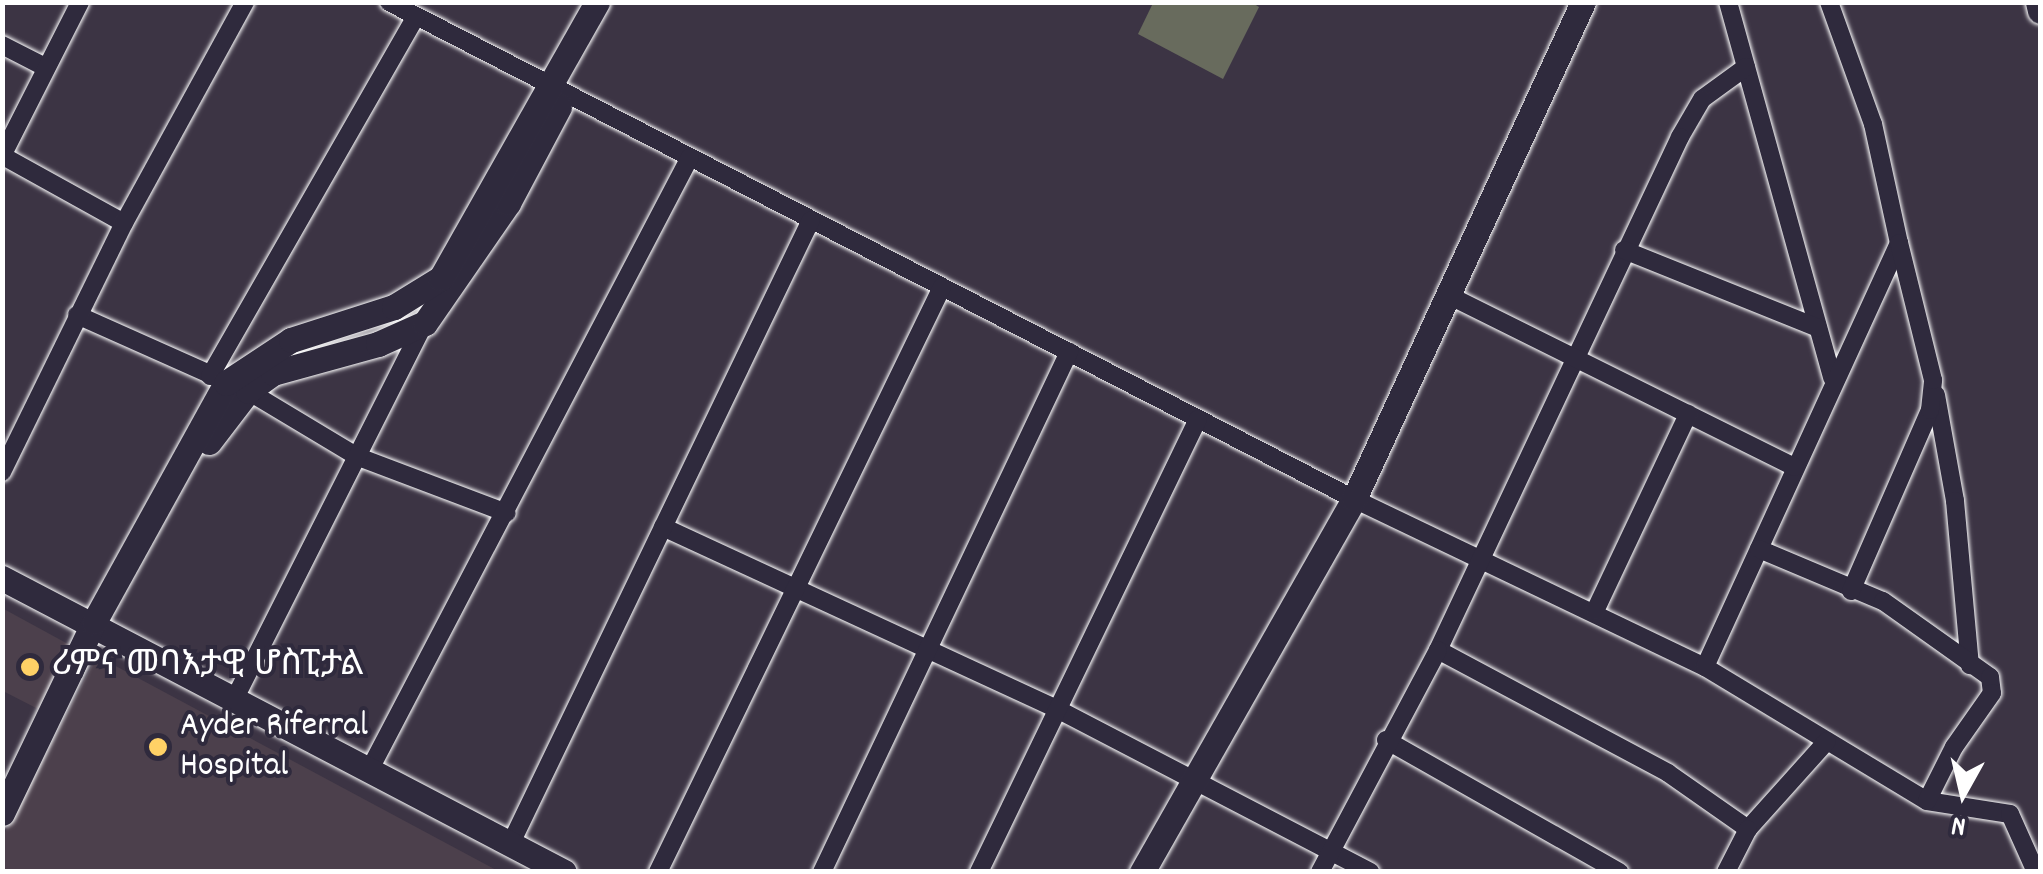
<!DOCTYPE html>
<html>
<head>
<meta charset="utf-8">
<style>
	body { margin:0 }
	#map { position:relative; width:2043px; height:874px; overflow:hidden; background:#3c3444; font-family:Dekko,"Noto Sans Ethiopic",sans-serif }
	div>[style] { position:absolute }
	.built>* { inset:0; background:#4c404c }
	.green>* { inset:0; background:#686b5d }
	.roads { filter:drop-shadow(0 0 2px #fff) drop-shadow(0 0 2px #fff) }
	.street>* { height:18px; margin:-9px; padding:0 9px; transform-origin:9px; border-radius:9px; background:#2f2a3d }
	.secondary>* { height:25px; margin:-12.5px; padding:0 12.5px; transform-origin:12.5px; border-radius:12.5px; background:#2f2a3d }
	.dots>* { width:28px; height:28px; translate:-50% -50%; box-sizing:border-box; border:5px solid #2f2a3d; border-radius:50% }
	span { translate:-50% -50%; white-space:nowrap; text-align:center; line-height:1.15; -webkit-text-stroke:8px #2f2a3d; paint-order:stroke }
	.poi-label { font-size:35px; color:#fff }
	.left { translate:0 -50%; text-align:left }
	.frame { position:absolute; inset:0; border:5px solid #fff; pointer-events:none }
	.north { position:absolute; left:1913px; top:744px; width:100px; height:100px; -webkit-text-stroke:8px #2f2a3d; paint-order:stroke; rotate:188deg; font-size:28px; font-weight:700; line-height:40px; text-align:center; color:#fff }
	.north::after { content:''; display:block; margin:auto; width:35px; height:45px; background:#fff; clip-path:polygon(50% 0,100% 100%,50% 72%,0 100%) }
</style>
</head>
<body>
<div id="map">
	<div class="built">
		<div style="clip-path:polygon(2px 608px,68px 644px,40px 710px,3px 691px)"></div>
		<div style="clip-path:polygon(97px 656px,498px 871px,3px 871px,2px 838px)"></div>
	</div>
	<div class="green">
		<div style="clip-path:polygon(1251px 2px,1259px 7px,1223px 79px,1138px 34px,1153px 3px)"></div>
	</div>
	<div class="roads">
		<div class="street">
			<div style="left:389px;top:2px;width:1085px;rotate:27.25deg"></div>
			<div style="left:1354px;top:499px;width:389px;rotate:25.6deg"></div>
			<div style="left:1728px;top:2px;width:390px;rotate:74.5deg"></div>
			<div style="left:1829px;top:2px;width:130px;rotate:70.2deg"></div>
			<div style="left:1873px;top:124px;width:122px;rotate:77.7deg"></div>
			<div style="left:1899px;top:243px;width:466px;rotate:114.6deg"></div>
			<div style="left:1705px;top:667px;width:259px;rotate:31.1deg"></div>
			<div style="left:1927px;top:801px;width:84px;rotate:8.9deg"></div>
			<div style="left:2010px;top:814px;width:64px;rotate:65.9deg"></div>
			<div style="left:2px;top:45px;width:48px;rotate:27.1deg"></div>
			<div style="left:1746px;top:67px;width:54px;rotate:144deg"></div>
			<div style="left:1702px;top:99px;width:44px;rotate:120.1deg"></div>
			<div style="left:1680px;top:137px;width:567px;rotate:115.25deg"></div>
			<div style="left:1438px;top:650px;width:261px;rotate:28.1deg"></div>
			<div style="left:1668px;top:773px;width:98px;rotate:35deg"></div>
			<div style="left:1748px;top:829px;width:118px;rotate:-48.1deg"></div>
			<div style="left:2px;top:156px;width:173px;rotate:-63.1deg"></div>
			<div style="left:3px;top:156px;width:138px;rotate:29deg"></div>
			<div style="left:1624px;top:250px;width:209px;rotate:21.9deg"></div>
			<div style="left:1446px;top:294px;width:389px;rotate:26.4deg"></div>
			<div style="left:77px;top:315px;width:187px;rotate:24deg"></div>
			<div style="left:248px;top:391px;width:126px;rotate:31deg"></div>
			<div style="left:356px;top:456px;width:161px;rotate:20.7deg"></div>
			<div style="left:210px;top:376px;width:414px;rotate:-60.2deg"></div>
			<div style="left:1936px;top:395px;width:108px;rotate:79.8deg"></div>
			<div style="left:1955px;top:501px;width:165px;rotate:84.8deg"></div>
			<div style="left:2px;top:472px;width:277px;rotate:-63.9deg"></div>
			<div style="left:124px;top:223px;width:252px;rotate:-61.3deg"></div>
			<div style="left:663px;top:527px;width:436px;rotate:24.8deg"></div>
			<div style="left:1059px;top:710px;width:351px;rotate:27.5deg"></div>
			<div style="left:1759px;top:549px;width:134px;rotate:22.8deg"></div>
			<div style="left:1883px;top:601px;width:131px;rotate:35.4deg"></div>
			<div style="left:1990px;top:677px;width:16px;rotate:83deg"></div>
			<div style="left:1992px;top:693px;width:66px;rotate:125.1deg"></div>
			<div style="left:1954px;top:747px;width:60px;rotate:116.6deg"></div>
			<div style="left:1851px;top:591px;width:197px;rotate:-66.4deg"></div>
			<div style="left:1930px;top:410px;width:30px;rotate:-84deg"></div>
			<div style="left:1933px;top:380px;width:141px;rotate:-103.9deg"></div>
			<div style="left:1595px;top:611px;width:218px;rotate:-64.7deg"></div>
			<div style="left:235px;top:698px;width:424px;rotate:-63.2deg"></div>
			<div style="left:1386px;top:740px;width:268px;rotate:29.5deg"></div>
			<div style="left:371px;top:767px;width:688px;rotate:-62.39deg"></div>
			<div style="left:511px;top:843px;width:691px;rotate:-64.29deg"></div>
			<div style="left:658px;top:872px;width:650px;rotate:-64.1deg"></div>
			<div style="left:822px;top:872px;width:576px;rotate:-64.59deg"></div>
			<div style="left:979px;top:872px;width:503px;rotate:-64.2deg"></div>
			<div style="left:1320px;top:872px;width:251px;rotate:-62deg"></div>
			<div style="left:1726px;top:872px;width:48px;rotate:-62.9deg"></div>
		</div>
		<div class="secondary">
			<div style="left:2038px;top:2px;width:9px;rotate:77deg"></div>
			<div style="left:209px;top:442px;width:64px;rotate:-52.6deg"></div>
			<div style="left:248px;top:391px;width:31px;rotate:-36deg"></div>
			<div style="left:273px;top:373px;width:109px;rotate:-15.4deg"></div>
			<div style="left:378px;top:344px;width:51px;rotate:-24.1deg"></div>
			<div style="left:425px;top:323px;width:146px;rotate:-55.3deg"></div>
			<div style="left:508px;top:203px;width:109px;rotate:-62deg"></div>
			<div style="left:2px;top:578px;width:634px;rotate:27.62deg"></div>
			<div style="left:2px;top:813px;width:212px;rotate:-64.3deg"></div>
			<div style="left:94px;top:622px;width:273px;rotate:-61.1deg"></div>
			<div style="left:226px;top:383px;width:78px;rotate:-33.5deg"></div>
			<div style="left:291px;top:340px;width:108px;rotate:-17.8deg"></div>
			<div style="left:394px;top:307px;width:55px;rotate:-31.7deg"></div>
			<div style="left:441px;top:278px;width:317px;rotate:-60.5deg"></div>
			<div style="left:1142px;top:872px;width:429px;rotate:-60.4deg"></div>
			<div style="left:1354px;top:499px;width:547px;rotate:-65.26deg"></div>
		</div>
	</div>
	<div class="dots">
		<div style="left:30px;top:667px;background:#ffd166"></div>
		<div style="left:158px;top:747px;background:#ffd166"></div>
	</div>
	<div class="poi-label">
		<span class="left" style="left:52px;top:667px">ሪምና መባእታዊ ሆስፒታል</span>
		<span class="left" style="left:180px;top:747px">Ayder Riferral<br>Hospital</span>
	</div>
	<div class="frame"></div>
	<div class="north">N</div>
</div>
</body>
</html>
